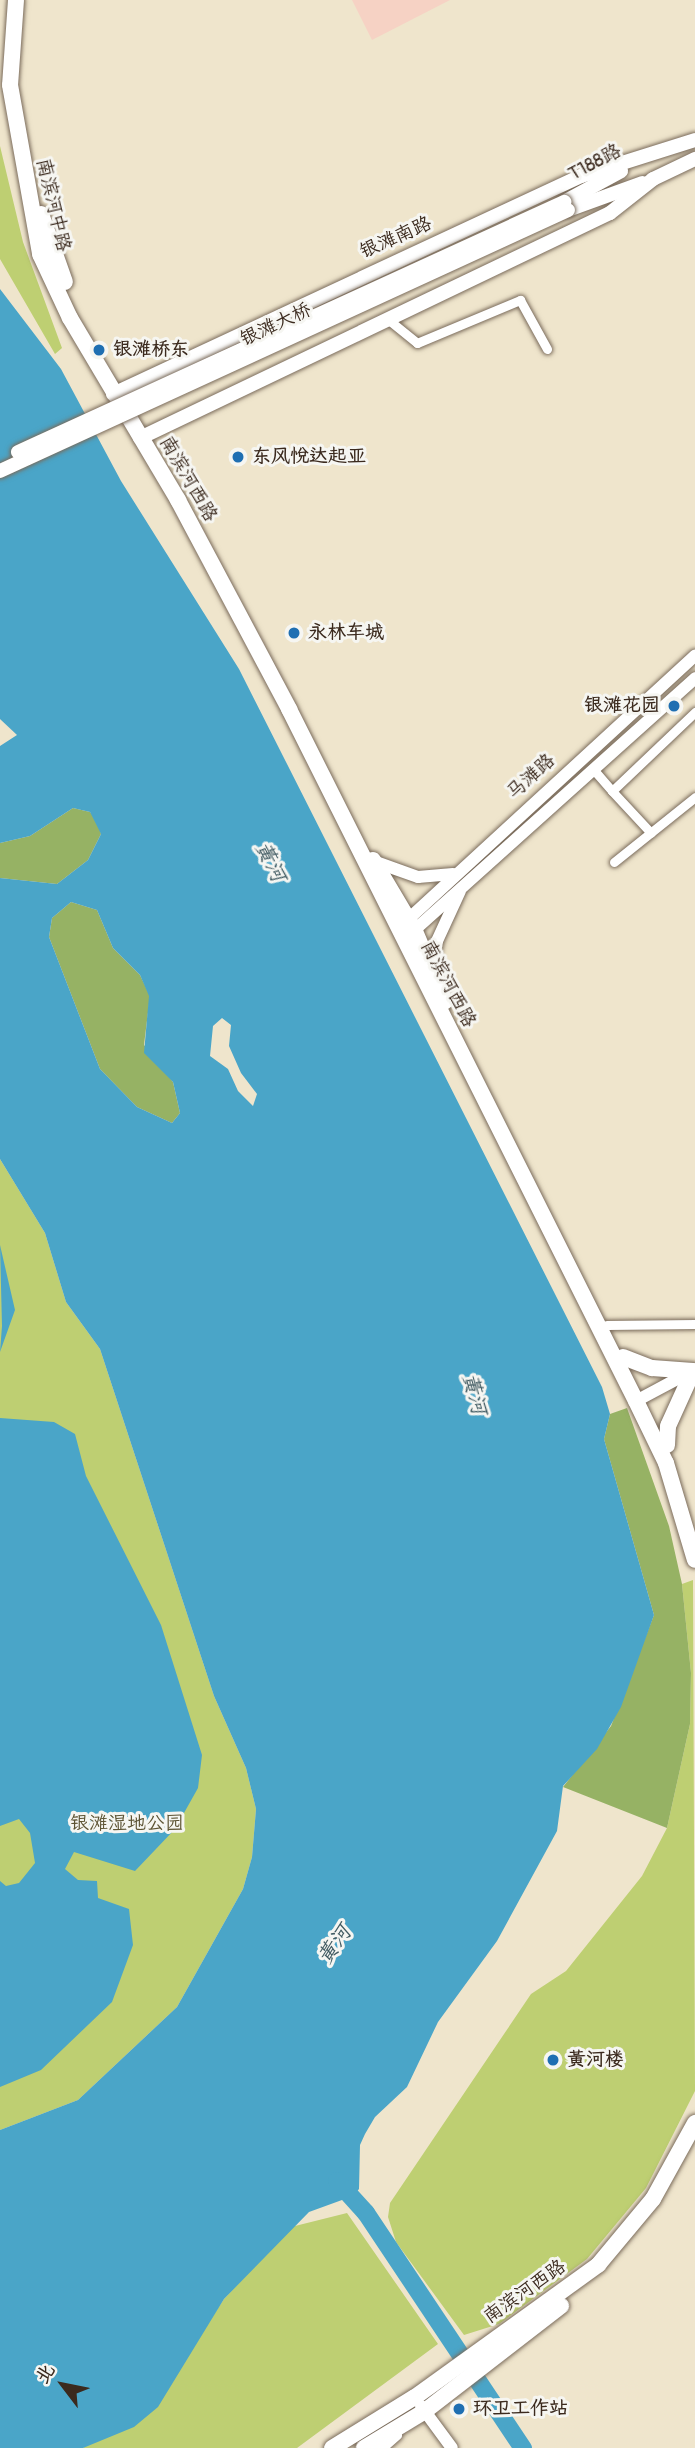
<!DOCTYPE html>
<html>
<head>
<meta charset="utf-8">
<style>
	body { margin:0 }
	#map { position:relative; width:695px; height:2448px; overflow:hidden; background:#efe5cc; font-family:Pangolin,"LXGW WenKai TC",sans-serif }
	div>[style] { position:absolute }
	.built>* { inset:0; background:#f6d2c4 }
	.green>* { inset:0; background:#becf72 }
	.forest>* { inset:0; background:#96b264 }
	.water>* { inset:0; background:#4aa5c8 }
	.river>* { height:18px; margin:-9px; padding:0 9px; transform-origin:9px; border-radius:9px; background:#4aa5c8 }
	.roads { filter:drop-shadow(0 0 2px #7a6b5b) drop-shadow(0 0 2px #7a6b5b) }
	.street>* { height:9px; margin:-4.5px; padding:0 4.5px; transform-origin:4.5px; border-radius:4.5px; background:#fff }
	.secondary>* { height:12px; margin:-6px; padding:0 6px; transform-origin:6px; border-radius:6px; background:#fff }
	.primary>* { height:14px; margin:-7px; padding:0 7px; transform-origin:7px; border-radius:7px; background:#fff }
	.highway>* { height:16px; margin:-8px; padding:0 8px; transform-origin:8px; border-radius:8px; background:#fff }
	.bridges { filter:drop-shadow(0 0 2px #7a6b5b) drop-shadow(0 0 2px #7a6b5b) }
	.primary-bridge>* { height:14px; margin:-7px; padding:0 7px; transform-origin:7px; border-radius:7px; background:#fff }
	.dots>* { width:19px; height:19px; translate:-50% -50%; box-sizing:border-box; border:4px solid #f6f6f2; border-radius:50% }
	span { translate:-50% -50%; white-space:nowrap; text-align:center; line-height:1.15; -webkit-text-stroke:6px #f6f6f2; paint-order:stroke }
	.street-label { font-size:19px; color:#3b2a1e }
	.poi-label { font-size:19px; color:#3b2a1e; font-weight:700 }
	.left { translate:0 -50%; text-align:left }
	.right { translate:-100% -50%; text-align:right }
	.park-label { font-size:19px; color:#5c5333 }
	.water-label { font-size:21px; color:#415b62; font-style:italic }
	.north { position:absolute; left:28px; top:2350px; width:70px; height:70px; -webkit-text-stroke:5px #f6f6f2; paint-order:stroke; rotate:302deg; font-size:19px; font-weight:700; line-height:28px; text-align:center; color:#3b2a1e }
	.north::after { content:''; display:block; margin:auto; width:24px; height:32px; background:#3b2a1e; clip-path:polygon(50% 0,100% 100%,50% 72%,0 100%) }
</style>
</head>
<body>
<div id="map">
	<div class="built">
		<div style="clip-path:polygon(352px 0,450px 0,372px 40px)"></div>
	</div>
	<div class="green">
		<div style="clip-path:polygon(0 146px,23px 242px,62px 348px,55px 354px,0 259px)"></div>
		<div style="clip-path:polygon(0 1159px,45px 1233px,66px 1302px,100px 1349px,214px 1696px,246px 1768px,256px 1809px,252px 1857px,243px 1889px,177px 2007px,78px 2100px,0 2130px)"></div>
		<div style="clip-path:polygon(693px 1580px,695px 2091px,646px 2188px,587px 2259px,499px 2324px,464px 2335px,396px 2242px,388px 2217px,390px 2203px,531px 1994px,566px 1971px,642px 1876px,667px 1828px,690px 1724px,691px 1673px,682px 1584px)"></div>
		<div style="clip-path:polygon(347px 2213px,438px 2344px,297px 2448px,83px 2448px,197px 2340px,224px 2299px,291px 2227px)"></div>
	</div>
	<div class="forest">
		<div style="clip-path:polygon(73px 808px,90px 812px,99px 823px,101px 834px,88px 860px,57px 884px,0 878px,0 843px,30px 836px)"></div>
		<div style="clip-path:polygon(71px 902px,97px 910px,113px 948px,140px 975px,150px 996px,144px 1045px,173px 1082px,180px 1113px,172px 1123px,137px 1107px,100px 1069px,49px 937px,52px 918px)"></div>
		<div style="clip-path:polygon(627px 1408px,669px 1526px,682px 1584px,691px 1673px,690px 1724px,667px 1828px,563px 1787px,611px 1726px,654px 1615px,604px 1439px,610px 1414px)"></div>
	</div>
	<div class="water">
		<div style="clip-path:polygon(evenodd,0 289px,61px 369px,121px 481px,239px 669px,602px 1387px,610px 1414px,604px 1439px,654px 1615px,621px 1707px,597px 1749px,563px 1786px,557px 1831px,497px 1941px,438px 2022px,407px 2087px,375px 2117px,365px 2134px,360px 2145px,359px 2189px,353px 2196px,309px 2212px,224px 2299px,158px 2407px,134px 2427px,83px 2448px,0 2448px,0 2130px,78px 2100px,177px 2007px,243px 1889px,252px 1857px,256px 1809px,246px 1768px,214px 1696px,100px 1349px,66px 1302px,45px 1233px,0 1159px,0 878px,57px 884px,88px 860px,101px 834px,90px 812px,73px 808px,30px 836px,0 843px,0 746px,17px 735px,0 719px,0 289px,71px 902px,97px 910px,113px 948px,140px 975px,149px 996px,144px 1053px,173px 1082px,180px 1113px,172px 1123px,137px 1107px,100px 1069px,49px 937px,52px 918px,71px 902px,0 289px,222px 1018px,231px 1025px,229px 1046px,241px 1073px,257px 1094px,253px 1106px,238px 1091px,228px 1069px,210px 1056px,213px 1026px,222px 1018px)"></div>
		<div style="clip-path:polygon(0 1245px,15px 1310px,0 1352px,2px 1326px)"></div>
		<div style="clip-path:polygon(0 1418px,54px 1422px,75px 1434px,86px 1476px,161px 1625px,202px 1755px,198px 1788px,175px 1829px,135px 1871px,74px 1852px,65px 1869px,78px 1880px,97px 1881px,98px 1898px,129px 1909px,133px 1945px,112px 2002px,41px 2070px,0 2087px,0 1881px,6px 1886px,19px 1883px,35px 1863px,30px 1833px,19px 1819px,0 1826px)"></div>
	</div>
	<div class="river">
		<div style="left:337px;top:2181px;width:43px;rotate:47.8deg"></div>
		<div style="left:366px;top:2213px;width:283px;rotate:56.3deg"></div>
	</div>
	<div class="roads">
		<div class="street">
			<div style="left:390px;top:321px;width:35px;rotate:39deg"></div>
			<div style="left:417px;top:343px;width:112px;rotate:-22.7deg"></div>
			<div style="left:520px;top:300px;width:56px;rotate:61.1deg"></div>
			<div style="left:593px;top:769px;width:29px;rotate:49deg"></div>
			<div style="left:612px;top:791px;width:115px;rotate:-43.6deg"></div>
			<div style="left:612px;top:791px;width:57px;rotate:47.1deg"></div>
			<div style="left:614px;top:862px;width:104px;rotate:-38.7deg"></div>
			<div style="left:607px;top:1325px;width:88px;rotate:-0.7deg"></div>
			<div style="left:382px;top:2448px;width:20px;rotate:-41deg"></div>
		</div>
		<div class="secondary">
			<div style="left:373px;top:861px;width:48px;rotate:19.6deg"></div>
			<div style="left:418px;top:877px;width:35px;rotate:-5deg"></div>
			<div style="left:402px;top:925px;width:398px;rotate:-42.6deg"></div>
			<div style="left:409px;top:935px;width:385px;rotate:-41.9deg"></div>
			<div style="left:432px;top:969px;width:28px;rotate:-80deg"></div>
			<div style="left:437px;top:941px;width:55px;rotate:-65.3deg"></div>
			<div style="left:636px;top:1401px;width:66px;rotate:-28.1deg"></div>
			<div style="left:421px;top:2406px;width:52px;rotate:53.6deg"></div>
		</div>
		<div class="primary">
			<div style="left:564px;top:202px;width:65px;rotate:-28.5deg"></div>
			<div style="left:568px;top:210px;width:79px;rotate:-20deg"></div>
			<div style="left:113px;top:394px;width:516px;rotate:-24.98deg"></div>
			<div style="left:581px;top:176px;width:120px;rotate:-17.5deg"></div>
			<div style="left:140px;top:438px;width:521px;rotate:-25.58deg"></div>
			<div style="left:610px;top:213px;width:55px;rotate:-38.3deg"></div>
			<div style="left:653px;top:179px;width:47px;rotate:-25.5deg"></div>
		</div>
		<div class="highway">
			<div style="left:16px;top:0;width:85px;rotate:94deg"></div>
			<div style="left:10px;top:85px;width:172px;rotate:79.9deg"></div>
			<div style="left:40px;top:254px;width:71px;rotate:64.9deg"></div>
			<div style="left:70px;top:318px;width:212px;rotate:59.3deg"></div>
			<div style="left:178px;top:500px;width:237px;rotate:62deg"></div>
			<div style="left:289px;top:709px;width:774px;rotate:63.37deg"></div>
			<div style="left:636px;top:1401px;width:69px;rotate:64.2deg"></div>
			<div style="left:666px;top:1463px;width:101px;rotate:73.4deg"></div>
			<div style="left:41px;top:214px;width:72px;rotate:70.6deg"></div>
			<div style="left:373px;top:860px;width:80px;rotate:59.3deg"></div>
			<div style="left:414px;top:929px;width:79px;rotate:67deg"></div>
			<div style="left:623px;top:1357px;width:31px;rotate:21deg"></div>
			<div style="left:652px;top:1368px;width:41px;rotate:4.2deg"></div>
			<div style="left:693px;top:1371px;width:60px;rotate:114.4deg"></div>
			<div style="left:668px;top:1426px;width:19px;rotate:93deg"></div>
			<div style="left:332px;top:2448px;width:97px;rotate:-31.6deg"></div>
			<div style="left:415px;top:2397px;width:226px;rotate:-35.8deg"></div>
			<div style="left:598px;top:2265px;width:86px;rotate:-50.2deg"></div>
			<div style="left:653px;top:2199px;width:87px;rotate:-61.1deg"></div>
			<div style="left:364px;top:2448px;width:71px;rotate:-31.2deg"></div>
			<div style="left:425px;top:2411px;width:172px;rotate:-37.7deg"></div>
		</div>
	</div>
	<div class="bridges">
		<div class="primary-bridge">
			<div style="left:18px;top:452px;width:601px;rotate:-24.6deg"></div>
			<div style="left:0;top:471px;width:625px;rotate:-24.68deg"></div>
		</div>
	</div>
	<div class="dots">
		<div style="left:99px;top:350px;background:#1f6fb2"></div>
		<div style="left:238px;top:457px;background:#1f6fb2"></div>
		<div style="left:294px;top:633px;background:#1f6fb2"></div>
		<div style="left:674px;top:706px;background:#1f6fb2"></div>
		<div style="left:553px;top:2060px;background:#1f6fb2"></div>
		<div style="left:459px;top:2409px;background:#1f6fb2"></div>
	</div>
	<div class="street-label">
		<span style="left:595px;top:163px;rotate:-28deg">T188路</span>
		<span style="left:53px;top:205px;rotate:77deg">南滨河中路</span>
		<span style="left:396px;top:238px;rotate:-24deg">银滩南路</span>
		<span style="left:276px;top:325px;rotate:-25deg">银滩大桥</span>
		<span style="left:188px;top:479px;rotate:60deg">南滨河西路</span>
		<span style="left:531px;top:777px;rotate:-42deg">马滩路</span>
		<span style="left:448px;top:984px;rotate:62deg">南滨河西路</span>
		<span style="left:525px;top:2292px;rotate:-35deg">南滨河西路</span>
	</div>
	<div class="poi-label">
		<span class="left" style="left:113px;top:350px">银滩桥东</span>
		<span class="left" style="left:252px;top:457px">东风悦达起亚</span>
		<span class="left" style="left:308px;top:633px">永林车城</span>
		<span class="right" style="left:660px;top:706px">银滩花园</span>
		<span class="left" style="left:567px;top:2060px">黄河楼</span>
		<span class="left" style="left:473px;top:2409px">环卫工作站</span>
	</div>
	<div class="park-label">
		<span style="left:127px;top:1824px">银滩湿地公园</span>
	</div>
	<div class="water-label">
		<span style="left:270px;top:862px;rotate:63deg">黄河</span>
		<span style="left:474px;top:1394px;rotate:75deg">黄河</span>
		<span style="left:335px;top:1945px;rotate:-55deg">黄河</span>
	</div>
	<div class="north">北</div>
</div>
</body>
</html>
